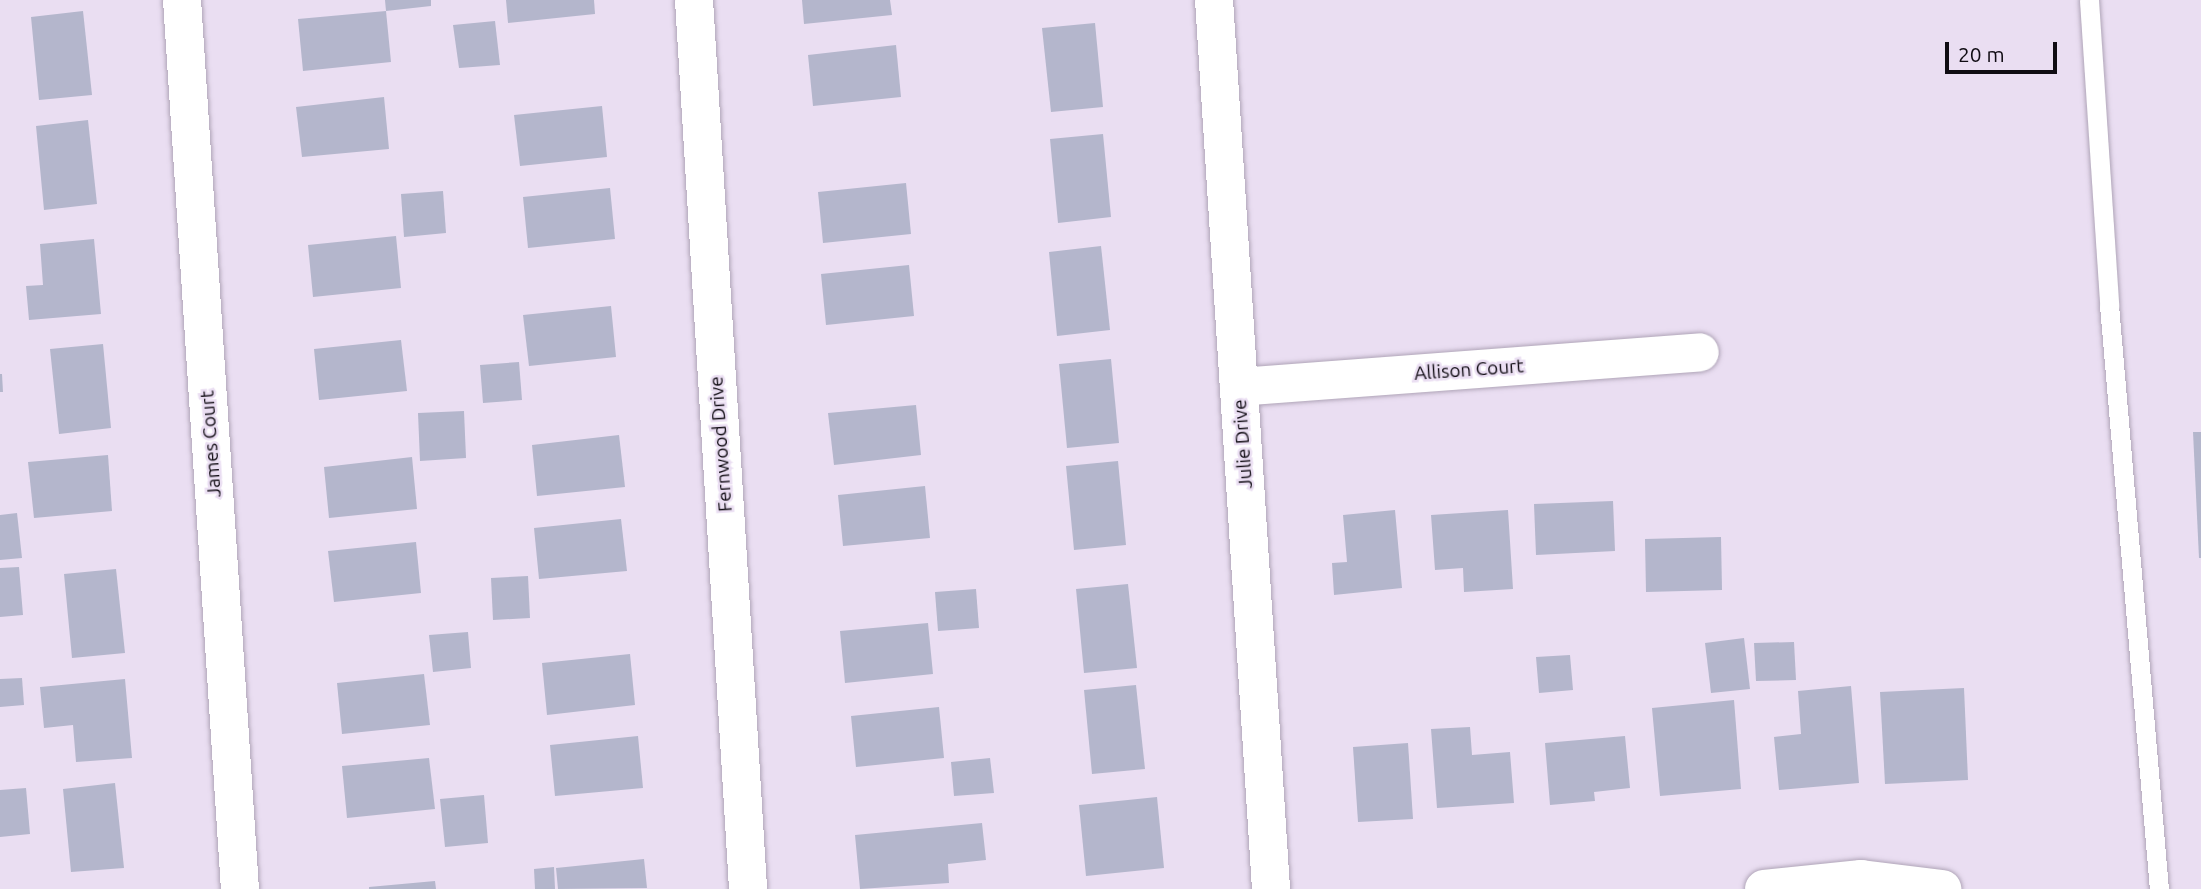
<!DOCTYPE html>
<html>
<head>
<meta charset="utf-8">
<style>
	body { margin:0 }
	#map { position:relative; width:2201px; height:889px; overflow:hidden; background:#eadef2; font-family:Ubuntu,sans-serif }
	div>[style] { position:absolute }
	.building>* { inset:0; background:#b4b6cc }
	.roads { filter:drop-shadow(0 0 2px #b0a5b8) drop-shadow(0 0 2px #b0a5b8) }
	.lane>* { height:19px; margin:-9.5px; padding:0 9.5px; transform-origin:9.5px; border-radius:9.5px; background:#fff }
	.street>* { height:38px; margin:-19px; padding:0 19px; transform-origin:19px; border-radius:19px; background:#fff }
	span { translate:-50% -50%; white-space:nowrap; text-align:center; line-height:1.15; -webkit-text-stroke:5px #eadef2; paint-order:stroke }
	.street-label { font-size:19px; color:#100c13 }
	.scale { position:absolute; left:1945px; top:42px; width:112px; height:32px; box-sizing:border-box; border:4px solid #100c13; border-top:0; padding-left:9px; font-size:21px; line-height:24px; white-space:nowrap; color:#100c13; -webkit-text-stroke:5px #eadef2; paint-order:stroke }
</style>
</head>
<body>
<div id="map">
	<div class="building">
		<div style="clip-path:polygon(385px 0,431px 0,431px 6px,386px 11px)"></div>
		<div style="clip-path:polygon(506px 0,594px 0,595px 14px,508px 23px)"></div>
		<div style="clip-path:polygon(802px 0,890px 0,892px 15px,804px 24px)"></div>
		<div style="clip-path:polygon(83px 11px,92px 95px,39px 100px,31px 17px)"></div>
		<div style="clip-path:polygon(386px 11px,391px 62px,303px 71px,298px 19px)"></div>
		<div style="clip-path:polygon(495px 21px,500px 65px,459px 68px,453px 25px)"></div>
		<div style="clip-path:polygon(1095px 23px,1103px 107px,1051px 112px,1042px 28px)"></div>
		<div style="clip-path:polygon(896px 45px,901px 97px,813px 106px,808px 55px)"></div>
		<div style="clip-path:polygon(384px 97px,389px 149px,302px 157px,296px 107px)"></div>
		<div style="clip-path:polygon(602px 106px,607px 157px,520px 166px,514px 115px)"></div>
		<div style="clip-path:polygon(88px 120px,97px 204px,44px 210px,36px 126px)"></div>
		<div style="clip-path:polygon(1103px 134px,1111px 217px,1058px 223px,1050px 139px)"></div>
		<div style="clip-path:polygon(906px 183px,911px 234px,823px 243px,818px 192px)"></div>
		<div style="clip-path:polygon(610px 188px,615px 239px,528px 248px,523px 197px)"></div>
		<div style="clip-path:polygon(443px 191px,446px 233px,404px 237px,401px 194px)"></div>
		<div style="clip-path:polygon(396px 236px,401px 288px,313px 297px,308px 245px)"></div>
		<div style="clip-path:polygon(94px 239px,101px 314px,29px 320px,26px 286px,43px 285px,40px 244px)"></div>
		<div style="clip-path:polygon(1101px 246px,1110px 330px,1057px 336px,1049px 252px)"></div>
		<div style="clip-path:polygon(909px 265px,914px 316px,826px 325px,821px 274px)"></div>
		<div style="clip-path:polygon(611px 306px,616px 357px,529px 366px,523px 315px)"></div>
		<div style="clip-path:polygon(401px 340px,407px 391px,319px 400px,314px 349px)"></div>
		<div style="clip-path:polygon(103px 344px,111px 428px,59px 434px,50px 349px)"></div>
		<div style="clip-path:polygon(1111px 359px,1119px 443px,1067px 448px,1059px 364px)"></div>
		<div style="clip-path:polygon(519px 362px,522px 400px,483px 403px,480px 365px)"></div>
		<div style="clip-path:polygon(0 374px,2px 374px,3px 392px,0 392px)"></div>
		<div style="clip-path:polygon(916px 405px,921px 455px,834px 465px,828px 413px)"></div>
		<div style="clip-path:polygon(464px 411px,466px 458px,420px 461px,418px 413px)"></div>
		<div style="clip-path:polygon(2193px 432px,2201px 432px,2201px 558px,2199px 558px)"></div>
		<div style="clip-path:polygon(619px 435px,625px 487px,537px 496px,532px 445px)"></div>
		<div style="clip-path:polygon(108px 455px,112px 511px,34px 518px,28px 462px)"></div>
		<div style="clip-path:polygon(412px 457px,417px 509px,329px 518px,324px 467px)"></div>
		<div style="clip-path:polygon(1118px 461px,1126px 545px,1074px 550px,1066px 466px)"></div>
		<div style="clip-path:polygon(925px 486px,930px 538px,843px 546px,838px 495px)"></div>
		<div style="clip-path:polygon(1613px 501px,1615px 551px,1536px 555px,1534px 504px)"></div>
		<div style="clip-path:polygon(1395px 510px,1402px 588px,1334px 595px,1332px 563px,1347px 562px,1343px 515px)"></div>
		<div style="clip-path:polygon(1508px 510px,1513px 589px,1464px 592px,1463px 568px,1435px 570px,1431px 515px)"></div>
		<div style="clip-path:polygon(17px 513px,22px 558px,0 560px,0 515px)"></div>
		<div style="clip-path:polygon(621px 519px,627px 571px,539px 579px,534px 528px)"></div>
		<div style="clip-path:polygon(1721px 537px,1722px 590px,1646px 592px,1645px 539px)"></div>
		<div style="clip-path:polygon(416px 542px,421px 593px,334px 602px,328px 551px)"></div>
		<div style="clip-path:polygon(19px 567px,23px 615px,0 617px,0 568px)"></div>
		<div style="clip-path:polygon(116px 569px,125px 653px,72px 658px,64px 574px)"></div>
		<div style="clip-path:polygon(528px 576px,530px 618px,493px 620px,491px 578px)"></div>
		<div style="clip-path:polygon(1128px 584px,1137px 668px,1084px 673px,1076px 589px)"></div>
		<div style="clip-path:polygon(976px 589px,979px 628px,938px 631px,935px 592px)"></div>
		<div style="clip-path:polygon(928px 623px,933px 674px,845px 683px,840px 631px)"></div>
		<div style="clip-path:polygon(468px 632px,471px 668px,433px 672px,429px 635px)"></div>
		<div style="clip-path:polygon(1744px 638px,1750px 689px,1711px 693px,1705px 643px)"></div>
		<div style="clip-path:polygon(1794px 642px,1796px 680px,1756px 681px,1754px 643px)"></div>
		<div style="clip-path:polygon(630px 654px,635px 705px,547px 715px,542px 663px)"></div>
		<div style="clip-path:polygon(1570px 655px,1573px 690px,1539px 693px,1536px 657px)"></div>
		<div style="clip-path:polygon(424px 674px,430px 725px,342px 734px,337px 683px)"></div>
		<div style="clip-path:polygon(22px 678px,24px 705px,0 707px,0 679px)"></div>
		<div style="clip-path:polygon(125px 679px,132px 758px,76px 762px,73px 725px,44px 728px,40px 687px)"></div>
		<div style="clip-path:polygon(1136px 685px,1145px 769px,1092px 774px,1084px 690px)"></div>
		<div style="clip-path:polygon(1851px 686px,1859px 783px,1779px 790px,1774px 737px,1801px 734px,1798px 691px)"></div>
		<div style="clip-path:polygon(1964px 688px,1968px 780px,1885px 784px,1880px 692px)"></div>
		<div style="clip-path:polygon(1734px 700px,1741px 789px,1660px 796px,1652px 708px)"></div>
		<div style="clip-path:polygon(939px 707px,944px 758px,856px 767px,851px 716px)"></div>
		<div style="clip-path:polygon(1470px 727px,1472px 755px,1510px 752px,1514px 803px,1437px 808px,1431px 729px)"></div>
		<div style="clip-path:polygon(638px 736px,643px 788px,555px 796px,550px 745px)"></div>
		<div style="clip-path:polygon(1625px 736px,1630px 788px,1594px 792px,1595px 801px,1550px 805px,1545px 743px)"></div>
		<div style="clip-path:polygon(1408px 743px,1413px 819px,1358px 822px,1353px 747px)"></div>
		<div style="clip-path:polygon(429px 758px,435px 809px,347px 818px,342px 766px)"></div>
		<div style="clip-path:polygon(990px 758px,994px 793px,954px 796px,951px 762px)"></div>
		<div style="clip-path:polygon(115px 783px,124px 868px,71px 872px,63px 789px)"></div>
		<div style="clip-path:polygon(26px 788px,30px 834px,0 837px,0 790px)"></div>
		<div style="clip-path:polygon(484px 795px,488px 843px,445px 847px,440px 799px)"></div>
		<div style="clip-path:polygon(1157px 797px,1164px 868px,1086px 876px,1079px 805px)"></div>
		<div style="clip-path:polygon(982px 823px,986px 860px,948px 864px,949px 883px,860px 889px,855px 835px)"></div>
		<div style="clip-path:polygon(644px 859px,647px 888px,558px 889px,556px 868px)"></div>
		<div style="clip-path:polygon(554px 867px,555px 889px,535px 889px,534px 869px)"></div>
		<div style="clip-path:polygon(435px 881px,436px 889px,369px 889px,369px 887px)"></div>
	</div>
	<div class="roads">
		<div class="lane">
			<div style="left:2089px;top:0;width:306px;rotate:86.2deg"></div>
			<div style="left:2109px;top:305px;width:586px;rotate:85.11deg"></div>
		</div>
		<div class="street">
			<div style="left:182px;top:0;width:891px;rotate:86.27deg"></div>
			<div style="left:694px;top:0;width:891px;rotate:86.52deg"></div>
			<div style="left:1214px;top:0;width:891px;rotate:86.33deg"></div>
			<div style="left:1239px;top:387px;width:462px;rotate:-4.3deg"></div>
			<div style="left:1764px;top:889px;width:98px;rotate:-5.9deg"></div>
			<div style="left:1861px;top:879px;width:82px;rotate:7deg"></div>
		</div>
	</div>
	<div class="street-label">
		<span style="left:1469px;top:370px;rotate:-4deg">Allison Court</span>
		<span style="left:211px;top:444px;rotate:-94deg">James Court</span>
		<span style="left:721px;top:444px;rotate:-94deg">Fernwood Drive</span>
		<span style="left:1243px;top:444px;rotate:-94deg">Julie Drive</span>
	</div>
	<div class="scale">20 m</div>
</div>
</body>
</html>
